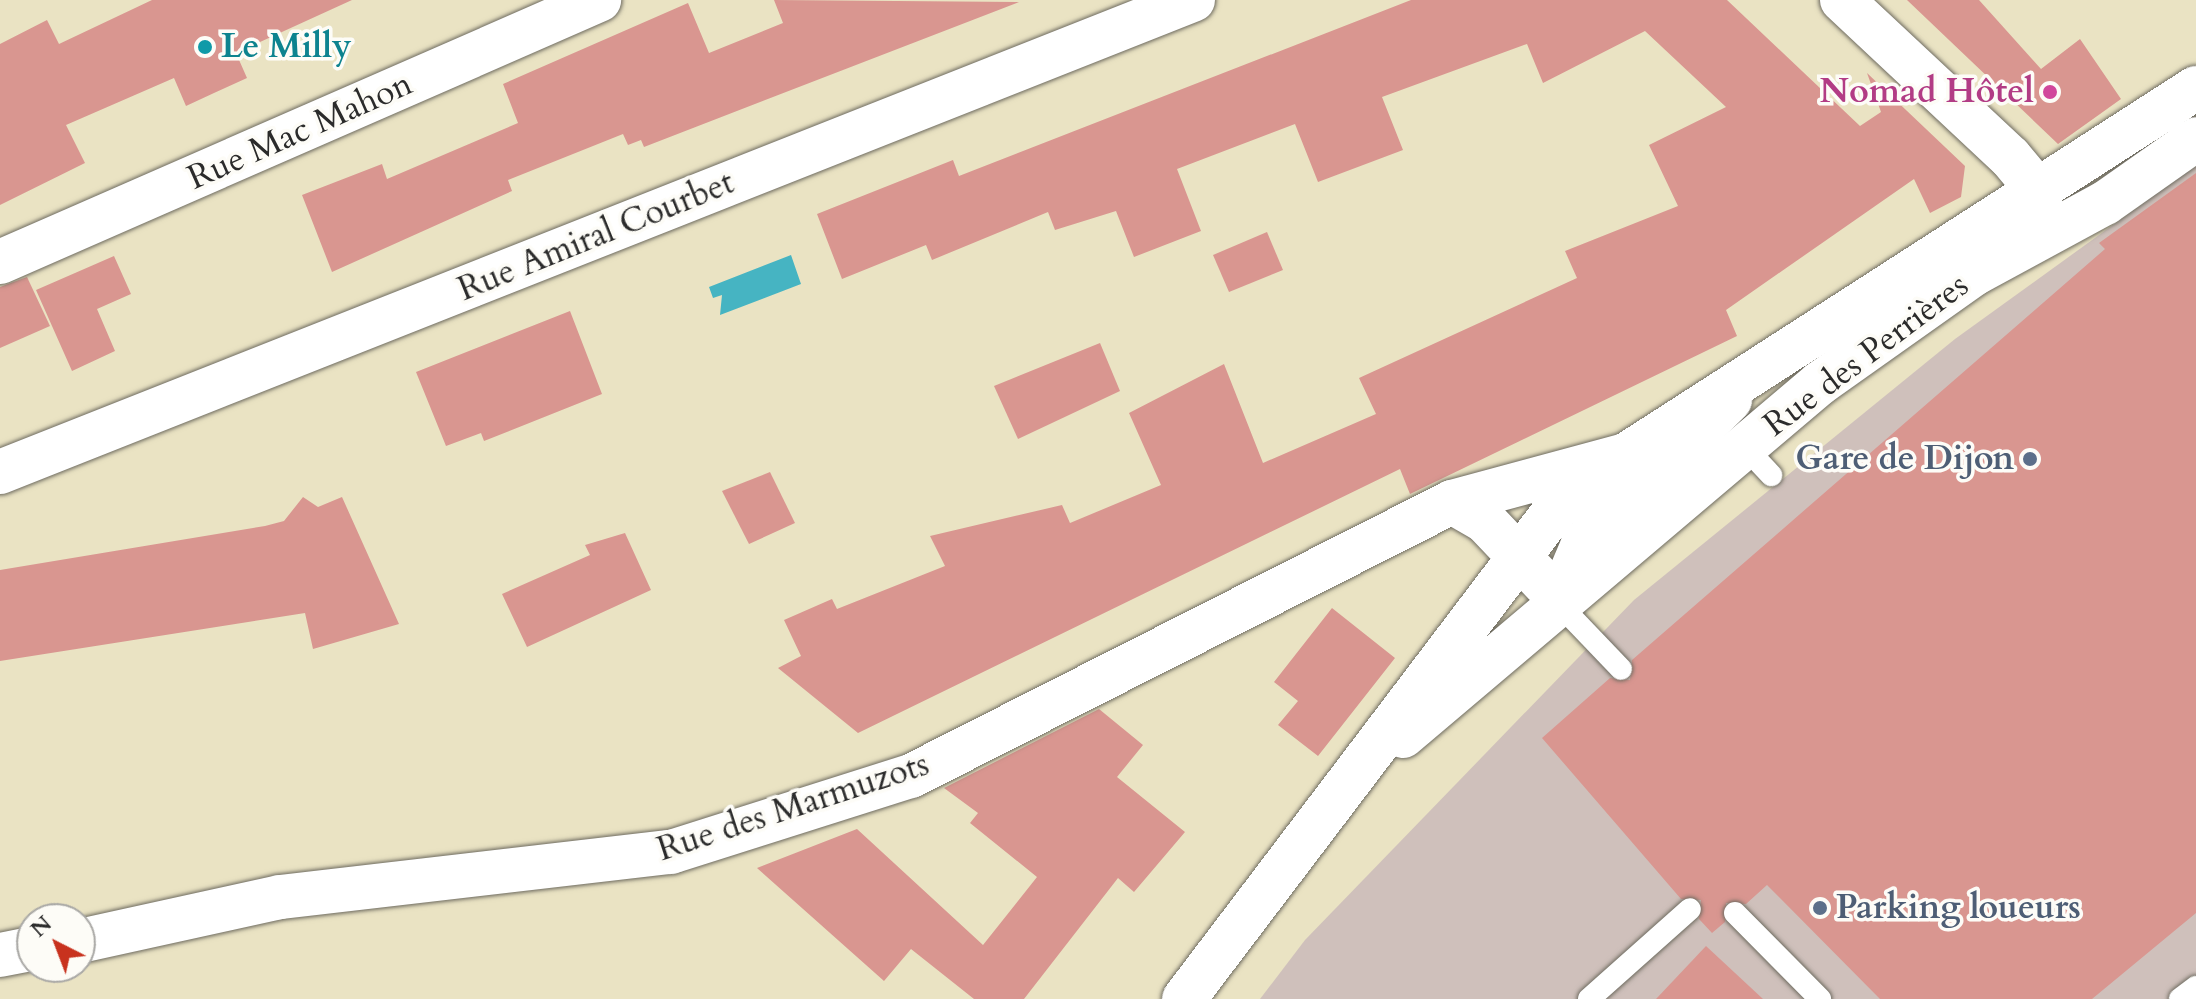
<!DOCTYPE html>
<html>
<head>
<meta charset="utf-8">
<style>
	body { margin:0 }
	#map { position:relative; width:2196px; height:999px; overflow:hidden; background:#eae3c3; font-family:Cardo,serif }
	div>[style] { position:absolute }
	.industrial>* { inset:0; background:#cfc0bb }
	.water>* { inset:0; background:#46b4c2 }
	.building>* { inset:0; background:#d99690 }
	.roads { filter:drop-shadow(0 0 2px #6e6b60) drop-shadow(0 0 2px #6e6b60) }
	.service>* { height:22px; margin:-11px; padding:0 11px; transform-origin:11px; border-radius:11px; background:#fff }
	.minor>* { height:44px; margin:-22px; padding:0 22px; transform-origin:22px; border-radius:22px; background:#fff }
	.secondary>* { height:44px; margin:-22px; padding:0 22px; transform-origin:22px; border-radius:22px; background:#fff }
	.dots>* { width:22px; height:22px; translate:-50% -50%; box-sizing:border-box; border:4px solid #fdfcf7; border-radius:50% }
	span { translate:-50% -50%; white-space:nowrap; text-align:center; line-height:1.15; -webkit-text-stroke:7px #fdfcf7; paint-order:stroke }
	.culture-label { font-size:34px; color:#0d838f; font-weight:700 }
	.left { translate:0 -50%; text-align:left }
	.hotel-label { font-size:34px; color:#b23c85; font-weight:700 }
	.right { translate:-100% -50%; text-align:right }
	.street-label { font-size:34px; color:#2b2b2b }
	.service-label { font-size:34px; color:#4e5e75; font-weight:700 }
	.north { position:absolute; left:16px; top:903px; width:80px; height:80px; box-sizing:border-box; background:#fdfcf7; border:2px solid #a9a8a5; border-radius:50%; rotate:318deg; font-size:22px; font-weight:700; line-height:32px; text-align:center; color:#2b2b2b }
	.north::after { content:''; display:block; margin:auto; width:28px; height:36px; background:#c8321e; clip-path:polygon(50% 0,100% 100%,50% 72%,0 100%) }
</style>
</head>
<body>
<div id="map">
	<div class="industrial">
		<div style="clip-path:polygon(2196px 165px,2196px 999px,1260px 999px,1305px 940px,1634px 600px,1955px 339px)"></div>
	</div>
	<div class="water">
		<div style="clip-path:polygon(791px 255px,801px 284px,720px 315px,722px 295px,713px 298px,709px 287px)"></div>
	</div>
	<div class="building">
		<div style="clip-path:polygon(152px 0,352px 0,236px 53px,247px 78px,214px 93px,186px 106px,174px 78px,66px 125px,85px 163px,0 205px,0 44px,47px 20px,59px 44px)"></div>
		<div style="clip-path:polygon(774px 0,1019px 2px,644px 147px,641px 140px,628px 145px,623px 134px,508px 180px,512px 191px,332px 272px,302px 195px,382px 164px,387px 179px,518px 123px,503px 84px,688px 3px,709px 53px,783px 23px)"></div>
		<div style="clip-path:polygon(1411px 0,1727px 0,1860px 126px,1881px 112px,1867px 73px,1965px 166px,1961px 197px,1930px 213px,1914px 179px,1726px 310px,1737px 336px,1410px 494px,1400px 469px,858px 733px,778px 668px,801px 656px,784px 620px,832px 599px,837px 609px,945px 566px,930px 536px,1062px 505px,1070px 523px,1161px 485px,1129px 413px,1224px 364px,1263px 463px,1376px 414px,1359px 378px,1577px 278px,1565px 251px,1678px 206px,1649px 145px,1726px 107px,1645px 31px,1543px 83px,1527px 44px,1382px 97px,1403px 150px,1318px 182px,1295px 124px,1177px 169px,1201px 231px,1134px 257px,1116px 211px,1055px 230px,1048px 212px,932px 260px,926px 245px,842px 279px,817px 214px,953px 160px,959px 176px)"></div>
		<div style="clip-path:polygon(1907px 0,1979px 0,2041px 69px,2080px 39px,2121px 99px,2058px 144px)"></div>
		<div style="clip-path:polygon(2196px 173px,2196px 913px,2092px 999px,1880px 999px,1767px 885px,1746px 904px,1726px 903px,1725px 922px,1712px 933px,1699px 919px,1701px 900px,1681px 899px,1542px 738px,1610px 678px,1630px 680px,1632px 660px,2105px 249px,2099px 243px)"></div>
		<div style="clip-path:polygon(1267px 232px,1283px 270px,1229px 292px,1213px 255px)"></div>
		<div style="clip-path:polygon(114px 256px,131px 294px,97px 309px,115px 351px,72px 371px,36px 290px)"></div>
		<div style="clip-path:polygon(27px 277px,50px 326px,0 348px,0 287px)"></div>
		<div style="clip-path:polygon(570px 311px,602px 394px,484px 441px,481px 433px,446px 446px,416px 372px)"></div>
		<div style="clip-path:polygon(1100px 343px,1120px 391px,1018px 439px,994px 386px)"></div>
		<div style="clip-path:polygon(770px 472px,795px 523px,749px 544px,722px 491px)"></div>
		<div style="clip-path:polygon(303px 497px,318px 507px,342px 497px,399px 624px,313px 649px,305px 613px,0 661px,0 570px,265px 526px,284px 521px)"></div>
		<div style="clip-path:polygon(625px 533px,651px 590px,527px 647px,502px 594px,590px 555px,585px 545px)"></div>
		<div style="clip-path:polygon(1332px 608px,1395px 658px,1318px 756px,1278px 725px,1298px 701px,1274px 682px)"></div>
		<div style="clip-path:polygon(1099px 709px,1143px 745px,1117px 777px,1185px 832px,1134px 892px,1118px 878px,1024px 999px,974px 999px,911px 949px,884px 981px,757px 868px,857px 829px,983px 945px,1037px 877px,970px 823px,978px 813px,944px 788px)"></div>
		<div style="clip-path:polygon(1706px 946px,1763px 999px,1656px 999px)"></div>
	</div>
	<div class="roads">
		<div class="service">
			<div style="left:1744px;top:446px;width:40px;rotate:47deg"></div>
			<div style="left:1558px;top:603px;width:91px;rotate:46.3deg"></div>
			<div style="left:1735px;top:913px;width:121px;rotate:45.3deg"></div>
			<div style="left:1589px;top:999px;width:135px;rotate:-41.7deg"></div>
			<div style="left:2180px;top:999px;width:20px;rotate:-37deg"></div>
		</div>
		<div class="minor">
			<div style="left:1842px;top:0;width:230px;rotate:43.1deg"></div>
			<div style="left:2010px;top:157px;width:47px;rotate:50.2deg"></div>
			<div style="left:2040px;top:193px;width:33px;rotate:90deg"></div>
			<div style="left:0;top:262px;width:654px;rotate:-23.62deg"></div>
			<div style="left:0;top:472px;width:1283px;rotate:-21.59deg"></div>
			<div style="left:1452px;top:502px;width:38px;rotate:30deg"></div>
			<div style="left:1485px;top:521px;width:87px;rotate:46.4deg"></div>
			<div style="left:1558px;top:603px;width:64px;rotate:-67deg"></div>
			<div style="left:1583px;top:544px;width:206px;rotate:-44.4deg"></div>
			<div style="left:80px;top:941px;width:205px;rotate:-12.4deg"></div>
			<div style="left:280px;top:897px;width:394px;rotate:-6.6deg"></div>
			<div style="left:671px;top:852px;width:252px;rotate:-17.6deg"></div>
			<div style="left:911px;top:776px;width:606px;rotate:-26.86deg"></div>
			<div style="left:1452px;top:502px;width:180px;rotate:-15.1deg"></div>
			<div style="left:0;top:955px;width:33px;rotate:-11deg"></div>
		</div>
		<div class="secondary">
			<div style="left:1403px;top:736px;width:546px;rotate:-40.25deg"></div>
			<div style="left:1820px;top:383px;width:189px;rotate:-35.3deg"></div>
			<div style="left:1974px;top:274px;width:149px;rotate:-28.5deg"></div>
			<div style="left:2105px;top:203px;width:111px;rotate:-35.1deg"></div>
			<div style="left:1184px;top:999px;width:614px;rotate:-52.81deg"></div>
			<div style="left:1555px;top:510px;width:90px;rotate:-37.8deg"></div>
			<div style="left:1626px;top:455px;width:678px;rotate:-32.78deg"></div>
		</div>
	</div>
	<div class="dots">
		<div style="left:205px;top:47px;background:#0f9aa8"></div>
		<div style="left:2050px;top:92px;background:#d1479c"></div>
		<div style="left:2030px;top:459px;background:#5c6f8a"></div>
		<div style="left:1820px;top:908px;background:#5c6f8a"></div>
	</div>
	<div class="culture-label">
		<span class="left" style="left:221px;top:47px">Le Milly</span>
	</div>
	<div class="hotel-label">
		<span class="right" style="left:2034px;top:92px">Nomad Hôtel</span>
	</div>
	<div class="street-label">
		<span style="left:300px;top:131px;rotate:-24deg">Rue Mac Mahon</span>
		<span style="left:596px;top:236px;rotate:-22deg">Rue Amiral Courbet</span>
		<span style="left:1866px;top:355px;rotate:-37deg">Rue des Perrières</span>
		<span style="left:793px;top:807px;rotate:-18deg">Rue des Marmuzots</span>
	</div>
	<div class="service-label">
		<span class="right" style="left:2014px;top:459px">Gare de Dijon</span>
		<span class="left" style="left:1836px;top:908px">Parking loueurs</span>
	</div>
	<div class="north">N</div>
</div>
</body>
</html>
